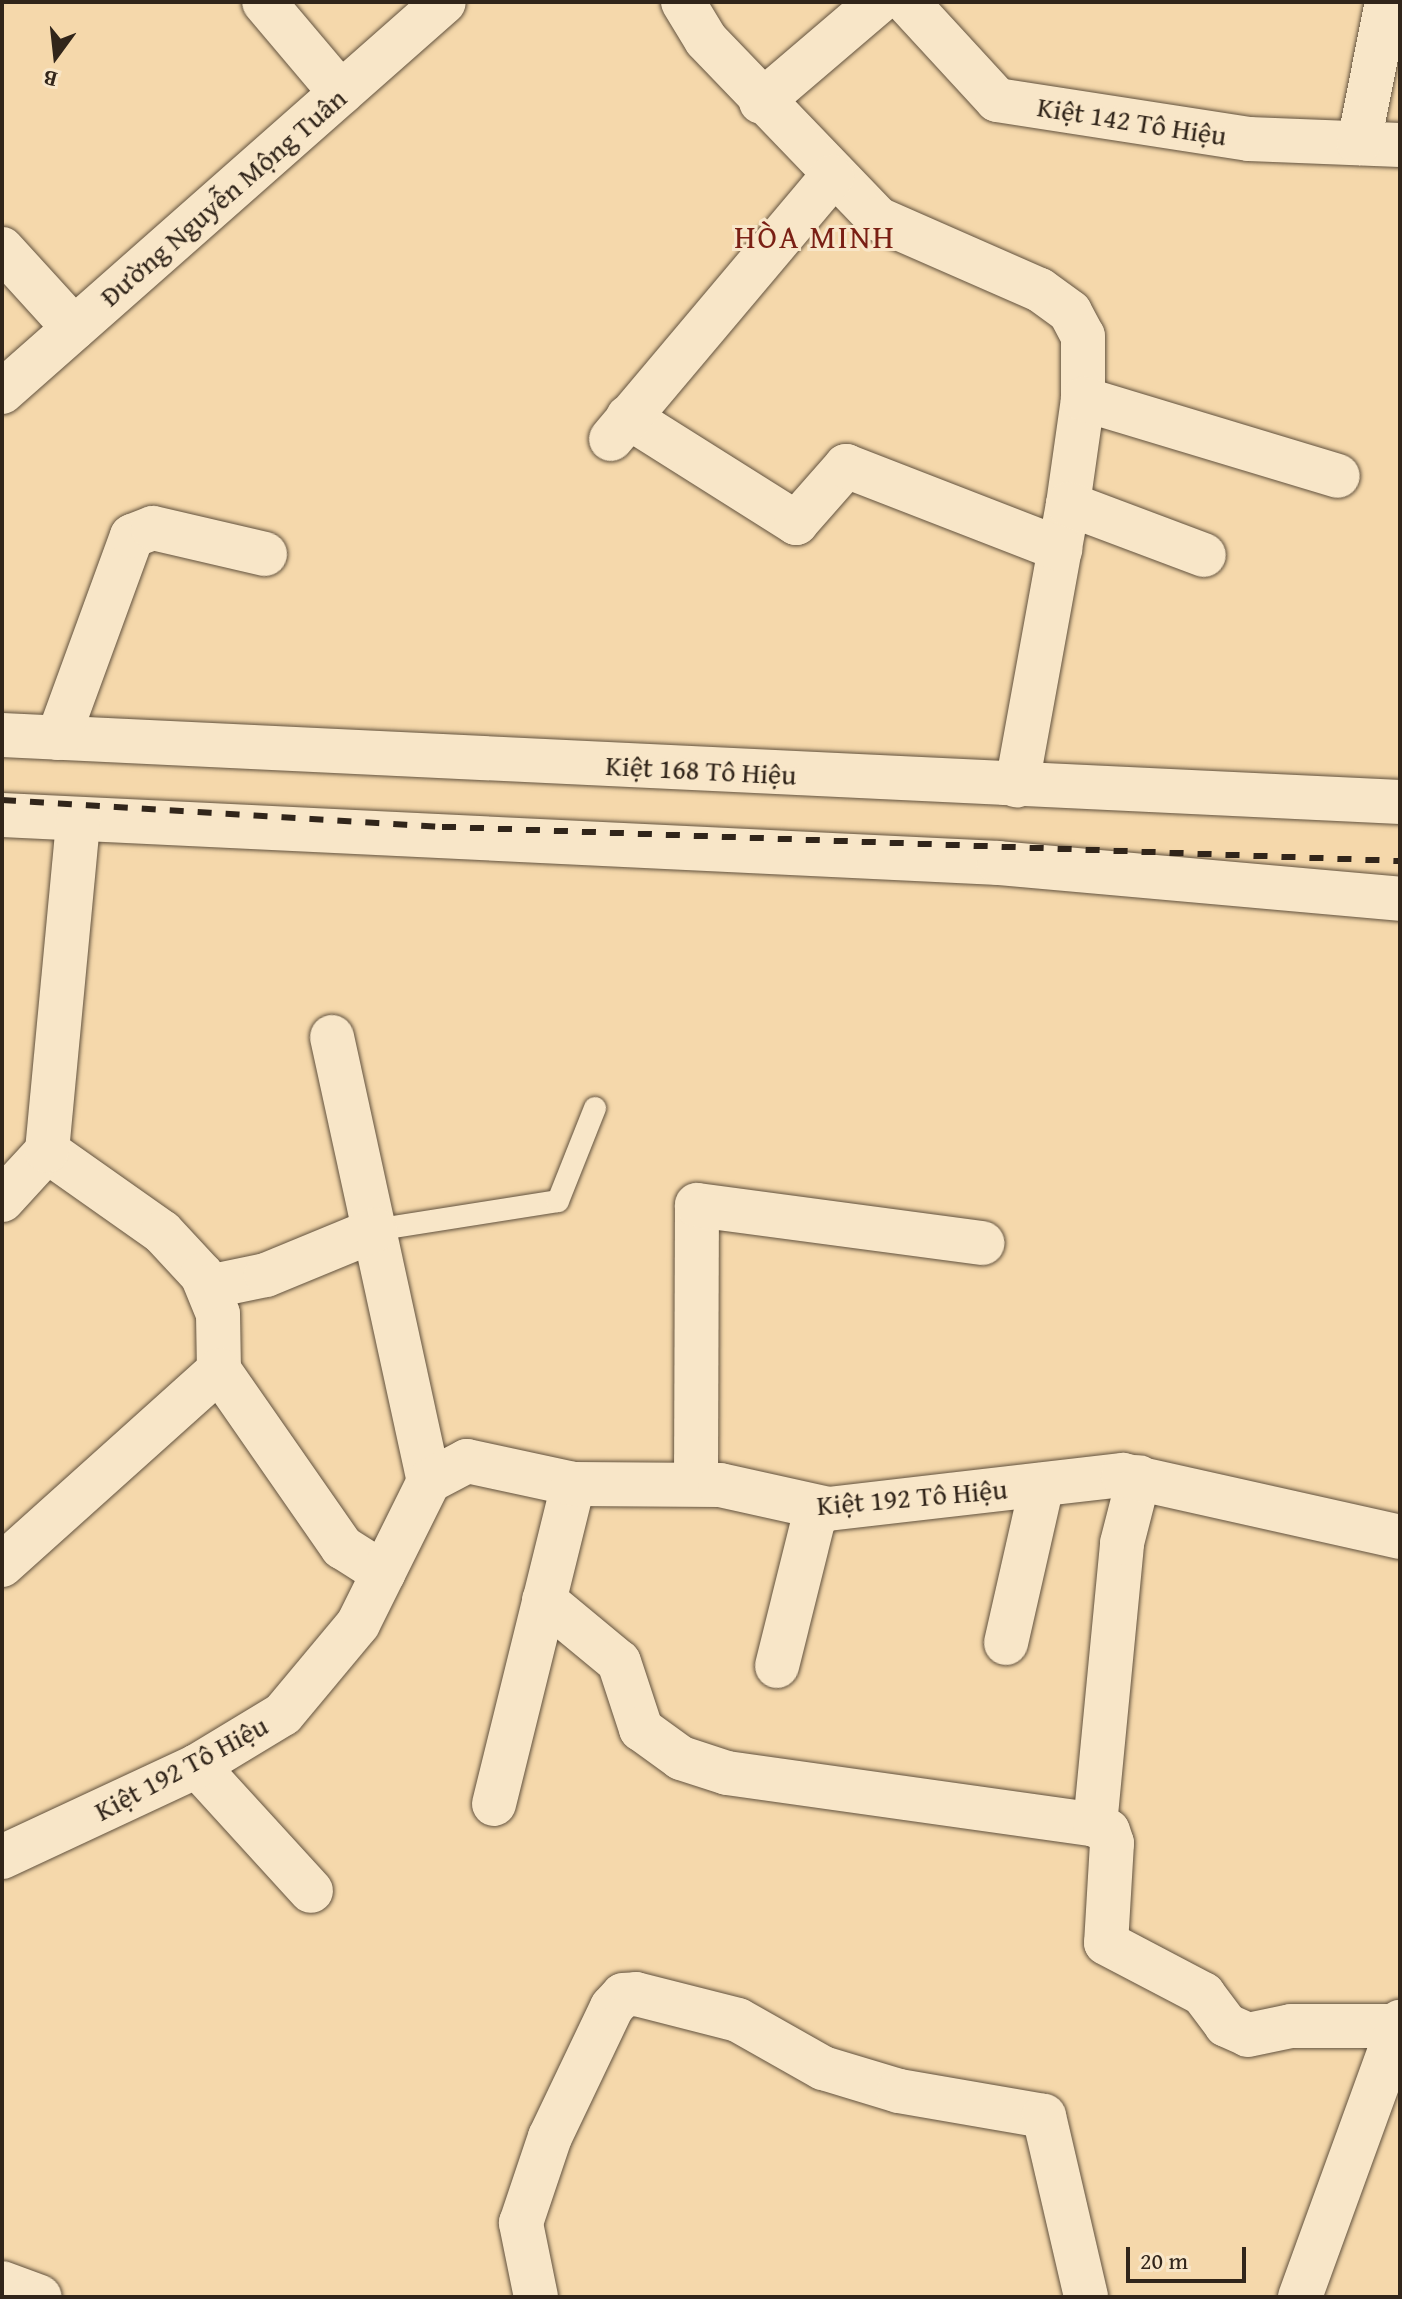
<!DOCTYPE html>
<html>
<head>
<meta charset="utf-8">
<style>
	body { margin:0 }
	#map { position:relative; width:1402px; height:2299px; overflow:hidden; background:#f5d8ab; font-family:"Gentium Book Plus",serif }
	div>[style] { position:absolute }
	.roads { filter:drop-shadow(0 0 2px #62523e) drop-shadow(0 0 2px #62523e) }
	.service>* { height:22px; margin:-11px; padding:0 11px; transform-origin:11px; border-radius:11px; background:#f8e6c8 }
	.minor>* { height:44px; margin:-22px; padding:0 22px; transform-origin:22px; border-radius:22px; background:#f8e6c8 }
	.rail>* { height:6px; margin-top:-3px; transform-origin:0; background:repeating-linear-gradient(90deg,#31251a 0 14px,transparent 0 28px) }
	span { translate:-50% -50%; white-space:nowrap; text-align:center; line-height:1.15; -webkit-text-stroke:6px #f8e6c8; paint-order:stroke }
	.street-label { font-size:28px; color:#31251a }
	.quarter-label { font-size:32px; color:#7a1f14; letter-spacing:2px }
	.frame { position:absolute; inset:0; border:4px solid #31251a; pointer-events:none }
	.north { position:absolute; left:16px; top:16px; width:80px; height:80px; -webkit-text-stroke:6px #f8e6c8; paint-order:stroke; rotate:195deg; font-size:22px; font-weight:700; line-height:32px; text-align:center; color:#31251a }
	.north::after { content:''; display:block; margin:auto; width:28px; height:36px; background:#31251a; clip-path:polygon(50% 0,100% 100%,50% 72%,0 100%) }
	.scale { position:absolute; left:1126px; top:2247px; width:120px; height:36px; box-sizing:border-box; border:4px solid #31251a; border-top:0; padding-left:10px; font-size:24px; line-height:28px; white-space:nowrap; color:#31251a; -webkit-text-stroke:6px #f8e6c8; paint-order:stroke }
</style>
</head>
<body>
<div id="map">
	<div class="roads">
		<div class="service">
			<div style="left:375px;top:1230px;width:185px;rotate:-9deg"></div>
			<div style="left:558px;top:1201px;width:100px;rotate:-68.3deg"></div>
		</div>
		<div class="minor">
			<div style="left:264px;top:2px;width:119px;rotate:49.8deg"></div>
			<div style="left:683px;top:2px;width:44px;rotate:58.8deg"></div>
			<div style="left:706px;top:40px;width:248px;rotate:46.1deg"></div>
			<div style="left:878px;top:219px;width:177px;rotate:23.7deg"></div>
			<div style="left:1040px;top:290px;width:37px;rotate:36deg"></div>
			<div style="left:1070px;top:312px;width:27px;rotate:62deg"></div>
			<div style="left:1083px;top:336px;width:63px;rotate:90deg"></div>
			<div style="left:1083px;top:399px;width:106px;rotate:98.1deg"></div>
			<div style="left:1068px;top:504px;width:286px;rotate:100.3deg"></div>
			<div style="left:907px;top:2px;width:133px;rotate:47.4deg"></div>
			<div style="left:997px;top:100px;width:255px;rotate:8.8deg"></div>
			<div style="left:1249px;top:139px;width:151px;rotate:2.3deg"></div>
			<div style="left:761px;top:102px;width:154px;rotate:-40.5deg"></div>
			<div style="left:1359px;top:143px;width:144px;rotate:-78.8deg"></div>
			<div style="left:2px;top:249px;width:107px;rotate:47.7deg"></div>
			<div style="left:2px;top:392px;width:589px;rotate:-41.42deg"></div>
			<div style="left:1083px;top:399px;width:266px;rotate:16.8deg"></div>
			<div style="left:628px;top:417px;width:199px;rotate:32.2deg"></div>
			<div style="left:796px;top:523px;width:76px;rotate:-48.7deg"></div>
			<div style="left:846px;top:466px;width:230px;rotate:21.2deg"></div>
			<div style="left:611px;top:439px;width:343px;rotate:-49.9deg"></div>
			<div style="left:1068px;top:504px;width:145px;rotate:20.6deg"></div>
			<div style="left:2px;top:735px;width:1400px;rotate:2.74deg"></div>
			<div style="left:58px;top:738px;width:215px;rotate:-69.9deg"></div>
			<div style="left:132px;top:536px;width:22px;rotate:-21deg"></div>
			<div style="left:153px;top:528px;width:115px;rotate:13.1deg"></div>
			<div style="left:2px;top:815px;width:998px;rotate:2.76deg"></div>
			<div style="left:999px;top:863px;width:403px;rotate:5.1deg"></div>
			<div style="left:332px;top:1037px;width:454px;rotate:77.7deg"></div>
			<div style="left:47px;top:1151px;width:141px;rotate:35.2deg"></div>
			<div style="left:162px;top:1232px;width:59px;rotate:47.1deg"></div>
			<div style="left:202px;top:1275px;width:42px;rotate:67.7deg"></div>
			<div style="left:218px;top:1314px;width:56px;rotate:89deg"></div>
			<div style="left:219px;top:1370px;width:216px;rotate:55.2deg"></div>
			<div style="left:342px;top:1547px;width:49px;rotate:32.4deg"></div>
			<div style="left:2px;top:1200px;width:67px;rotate:-47.4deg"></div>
			<div style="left:47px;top:1151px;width:331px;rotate:-84.6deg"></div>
			<div style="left:208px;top:1287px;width:59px;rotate:-11.7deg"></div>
			<div style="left:266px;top:1275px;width:118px;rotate:-22.4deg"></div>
			<div style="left:696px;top:1482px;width:277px;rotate:-89.8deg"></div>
			<div style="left:697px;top:1205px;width:288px;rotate:7.6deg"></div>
			<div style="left:2px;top:1565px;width:292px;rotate:-41.9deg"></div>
			<div style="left:544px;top:1600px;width:97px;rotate:39.6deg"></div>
			<div style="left:619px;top:1662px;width:71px;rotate:71.8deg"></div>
			<div style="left:641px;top:1729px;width:49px;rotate:35.9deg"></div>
			<div style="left:681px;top:1758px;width:48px;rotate:18.1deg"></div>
			<div style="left:727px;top:1773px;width:372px;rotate:8deg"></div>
			<div style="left:1095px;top:1825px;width:14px;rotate:25deg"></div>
			<div style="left:1108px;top:1831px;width:13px;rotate:72deg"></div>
			<div style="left:1112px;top:1843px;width:100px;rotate:93.4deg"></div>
			<div style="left:1106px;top:1943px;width:110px;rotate:27.7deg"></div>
			<div style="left:1203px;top:1994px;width:39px;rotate:53deg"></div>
			<div style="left:1226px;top:2025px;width:24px;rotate:24deg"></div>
			<div style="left:1248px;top:2035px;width:44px;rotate:-11.8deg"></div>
			<div style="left:1291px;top:2026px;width:108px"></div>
			<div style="left:1006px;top:1643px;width:162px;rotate:-77.2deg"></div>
			<div style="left:777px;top:1666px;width:162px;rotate:-76deg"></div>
			<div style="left:197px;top:1766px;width:169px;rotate:47.6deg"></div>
			<div style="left:494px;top:1804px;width:330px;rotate:-76.1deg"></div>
			<div style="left:1095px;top:1825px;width:283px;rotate:-84.5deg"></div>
			<div style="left:1122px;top:1543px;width:68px;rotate:-75.6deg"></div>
			<div style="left:2px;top:1857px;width:215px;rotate:-25deg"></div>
			<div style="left:197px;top:1766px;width:100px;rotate:-31.2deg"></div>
			<div style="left:283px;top:1714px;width:117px;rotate:-50.2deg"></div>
			<div style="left:358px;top:1624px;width:160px;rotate:-63.6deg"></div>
			<div style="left:429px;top:1481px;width:43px;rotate:-27.8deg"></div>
			<div style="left:467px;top:1461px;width:108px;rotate:12.2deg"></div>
			<div style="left:573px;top:1484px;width:147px;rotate:0.4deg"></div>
			<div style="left:720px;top:1485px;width:111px;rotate:12.5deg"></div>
			<div style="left:828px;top:1509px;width:297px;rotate:-6.6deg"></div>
			<div style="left:1123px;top:1475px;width:284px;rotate:12.6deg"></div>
			<div style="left:2px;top:2283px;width:40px;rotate:20.2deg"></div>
			<div style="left:536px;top:2297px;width:76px;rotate:-101.5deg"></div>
			<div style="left:521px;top:2223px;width:91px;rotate:-71.4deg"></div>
			<div style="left:550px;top:2137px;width:144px;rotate:-64.5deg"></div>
			<div style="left:612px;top:2007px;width:16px;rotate:-47deg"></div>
			<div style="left:623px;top:1995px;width:13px;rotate:-4deg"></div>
			<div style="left:636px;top:1994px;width:105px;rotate:14.3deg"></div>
			<div style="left:738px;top:2020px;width:98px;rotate:29.5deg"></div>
			<div style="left:823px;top:2068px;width:79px;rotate:16.8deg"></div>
			<div style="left:899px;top:2091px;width:147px;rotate:9.8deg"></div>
			<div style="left:1044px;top:2116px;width:186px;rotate:76.9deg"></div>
			<div style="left:1300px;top:2297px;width:293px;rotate:-70deg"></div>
		</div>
	</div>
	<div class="rail">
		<div style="left:2px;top:800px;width:441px;rotate:3.5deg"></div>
		<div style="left:442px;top:827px;width:959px;rotate:2.03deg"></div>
	</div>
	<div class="street-label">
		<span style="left:1132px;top:121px;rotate:9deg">Kiệt 142 Tô Hiệu</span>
		<span style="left:223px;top:197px;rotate:-41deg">Đường Nguyễn Mộng Tuân</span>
		<span style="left:701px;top:770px;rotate:3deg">Kiệt 168 Tô Hiệu</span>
		<span style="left:912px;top:1497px;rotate:-5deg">Kiệt 192 Tô Hiệu</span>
		<span style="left:181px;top:1768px;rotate:-28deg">Kiệt 192 Tô Hiệu</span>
	</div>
	<div class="quarter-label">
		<span style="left:815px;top:237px">HÒA MINH</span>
	</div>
	<div class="frame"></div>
	<div class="north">B</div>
	<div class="scale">20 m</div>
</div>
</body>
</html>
